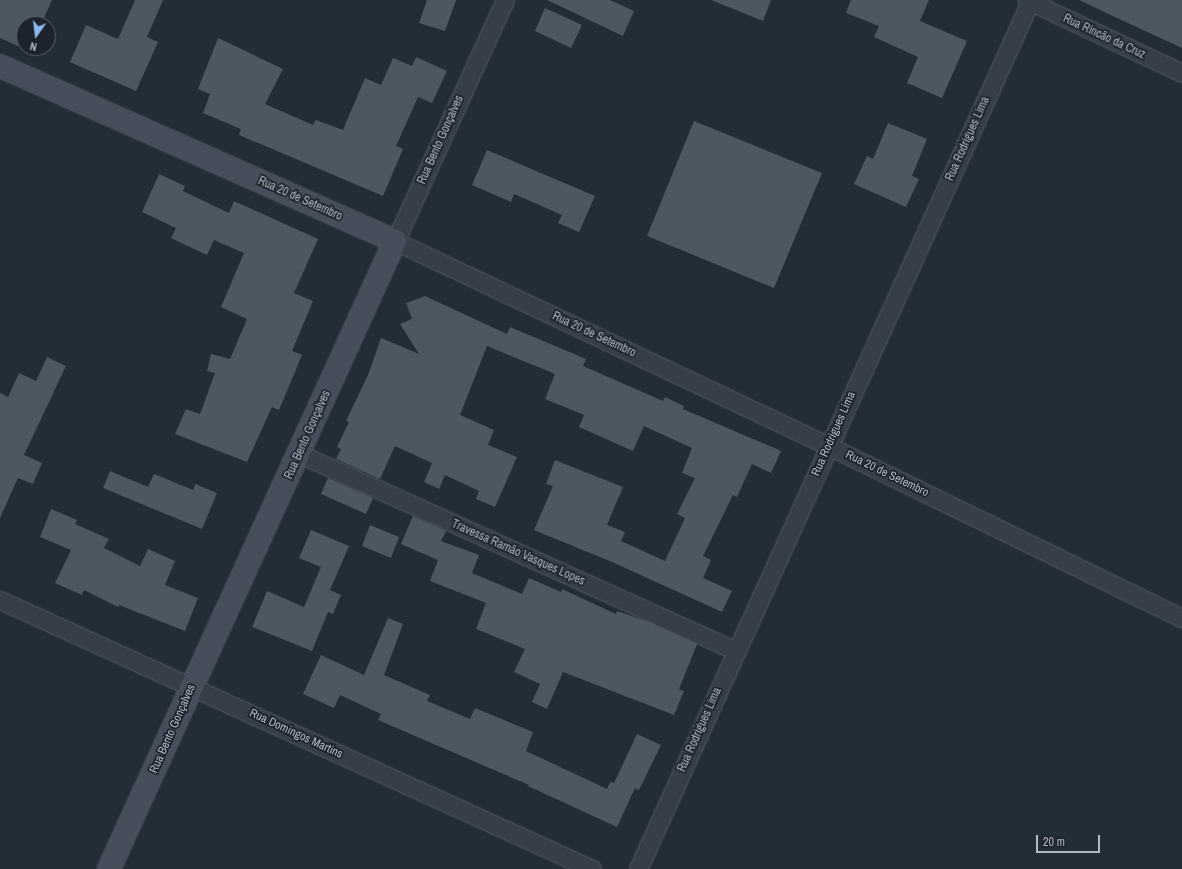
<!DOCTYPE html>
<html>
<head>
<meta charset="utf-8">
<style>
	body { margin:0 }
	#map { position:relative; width:1182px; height:869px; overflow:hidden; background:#232d37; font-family:"Archivo Narrow",sans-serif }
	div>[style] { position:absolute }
	.building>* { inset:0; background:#4c5762 }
	.roads { filter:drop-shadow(0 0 1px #545c65) drop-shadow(0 0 1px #545c65) }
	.minor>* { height:17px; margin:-8.5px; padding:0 8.5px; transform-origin:8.5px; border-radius:8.5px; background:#363e47 }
	.secondary>* { height:22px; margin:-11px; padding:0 11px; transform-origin:11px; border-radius:11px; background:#454e5a }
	span { translate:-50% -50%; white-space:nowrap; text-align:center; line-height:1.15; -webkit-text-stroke:3.5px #1c232c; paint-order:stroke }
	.street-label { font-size:12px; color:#b1b9c4 }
	.north { position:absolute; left:16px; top:16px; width:40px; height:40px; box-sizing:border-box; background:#1c232c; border:1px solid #585f69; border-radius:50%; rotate:194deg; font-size:11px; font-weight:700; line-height:16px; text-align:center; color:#b1b9c4 }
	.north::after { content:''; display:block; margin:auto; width:14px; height:18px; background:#8db8ed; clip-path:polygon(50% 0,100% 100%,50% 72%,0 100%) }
	.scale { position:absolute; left:1036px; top:835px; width:64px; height:18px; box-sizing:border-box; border:2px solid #b1b9c4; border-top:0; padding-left:5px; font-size:12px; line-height:14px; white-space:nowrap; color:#b1b9c4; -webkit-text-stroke:3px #1c232c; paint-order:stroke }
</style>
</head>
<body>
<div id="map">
	<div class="building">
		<div style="clip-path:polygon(0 0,52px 0,41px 24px,24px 24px,24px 48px,30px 48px,29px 51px,0 38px)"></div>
		<div style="clip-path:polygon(135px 0,163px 0,147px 37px,158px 42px,136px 91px,70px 62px,86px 25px,118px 39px)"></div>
		<div style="clip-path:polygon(427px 0,456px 0,445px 31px,419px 23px)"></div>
		<div style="clip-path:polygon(547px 0,610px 0,634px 11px,623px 36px)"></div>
		<div style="clip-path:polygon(711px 0,771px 0,763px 21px)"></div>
		<div style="clip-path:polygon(851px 0,929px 0,920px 21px,967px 41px,942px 98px,907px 83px,918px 57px,874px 37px,879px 26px,846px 13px)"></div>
		<div style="clip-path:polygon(1079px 0,1182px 0,1182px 48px,1115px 17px)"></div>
		<div style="clip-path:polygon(545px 8px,582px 25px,571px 48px,535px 31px)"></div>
		<div style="clip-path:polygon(218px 38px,283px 69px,265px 104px,313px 125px,316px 120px,343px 130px,365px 78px,381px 85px,393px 58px,412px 66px,416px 57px,447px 71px,432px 103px,418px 97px,396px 146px,403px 149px,383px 196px,239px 135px,241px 129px,203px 113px,210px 94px,198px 89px)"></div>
		<div style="clip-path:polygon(694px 121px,822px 173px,774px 288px,647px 236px)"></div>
		<div style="clip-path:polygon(888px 123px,927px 139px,912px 176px,919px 179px,906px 207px,854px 184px,867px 156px,873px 159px)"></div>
		<div style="clip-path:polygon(487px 150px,595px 196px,579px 232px,558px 223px,562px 215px,514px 194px,511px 202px,472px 185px)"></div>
		<div style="clip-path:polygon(159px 174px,185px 186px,183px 191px,229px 213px,234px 201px,318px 239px,294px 293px,313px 301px,292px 351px,302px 355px,279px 410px,272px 407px,247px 462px,175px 434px,186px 409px,200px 414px,215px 373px,207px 371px,211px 354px,230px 359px,247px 319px,221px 307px,244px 253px,214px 240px,207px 255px,171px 238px,176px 228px,142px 212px)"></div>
		<div style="clip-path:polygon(425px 296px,507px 334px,510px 327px,586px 359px,583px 366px,663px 401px,665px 397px,684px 406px,683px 409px,781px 451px,771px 473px,752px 464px,737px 497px,733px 495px,703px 556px,711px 560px,703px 578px,732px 591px,722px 612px,612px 562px,534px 530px,553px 486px,546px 484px,555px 460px,623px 487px,607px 525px,625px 532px,621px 541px,665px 561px,685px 518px,677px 514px,695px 478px,682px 473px,692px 448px,644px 426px,633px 451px,579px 427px,584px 415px,545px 399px,555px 374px,487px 346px,460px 415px,494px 430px,488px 445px,517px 457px,495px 507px,476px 499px,479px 491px,445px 475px,439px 489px,424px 482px,432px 463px,395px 446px,380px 479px,336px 459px,341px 449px,337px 447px,349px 422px,346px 421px,368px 375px,381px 338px,419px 354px,400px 324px,412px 319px,406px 303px)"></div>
		<div style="clip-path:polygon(47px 357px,66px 366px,24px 455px,42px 463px,33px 484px,18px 478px,0 518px,0 393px,8px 397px,19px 373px,36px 381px)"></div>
		<div style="clip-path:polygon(110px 471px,148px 487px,154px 474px,193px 490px,195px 484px,217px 493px,202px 529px,103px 488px)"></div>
		<div style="clip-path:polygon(328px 478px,373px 498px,366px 514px,321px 494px)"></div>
		<div style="clip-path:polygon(51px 509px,77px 520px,75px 524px,109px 539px,104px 548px,140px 566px,148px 549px,175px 561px,165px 585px,198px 598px,185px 631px,119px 605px,118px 607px,84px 590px,82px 595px,55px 583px,71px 550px,40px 537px)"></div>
		<div style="clip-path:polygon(413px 516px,446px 531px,441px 541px,479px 555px,472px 573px,522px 594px,529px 578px,561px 592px,562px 589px,616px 614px,617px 611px,649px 622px,697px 644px,679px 689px,684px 691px,674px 715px,563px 672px,547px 709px,532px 702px,540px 684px,514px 672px,525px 649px,476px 629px,486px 603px,430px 581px,438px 560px,401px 544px)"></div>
		<div style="clip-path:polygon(370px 525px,399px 537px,391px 558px,362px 546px)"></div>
		<div style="clip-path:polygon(311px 530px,349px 546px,330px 590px,341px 595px,333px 614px,328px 612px,312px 651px,252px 627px,267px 591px,304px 607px,321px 567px,299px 558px)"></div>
		<div style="clip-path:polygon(388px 618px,403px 624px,384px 675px,430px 695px,427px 701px,470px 719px,475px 708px,533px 732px,526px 751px,607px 789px,610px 782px,614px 783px,637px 734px,661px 745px,639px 790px,635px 788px,617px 827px,528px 786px,529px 785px,378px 720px,381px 714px,340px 695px,334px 708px,303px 694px,321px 655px,364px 675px)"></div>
	</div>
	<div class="roads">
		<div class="minor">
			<div style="left:505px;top:0;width:265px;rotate:114.5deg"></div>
			<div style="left:395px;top:241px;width:480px;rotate:25.3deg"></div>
			<div style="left:829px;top:446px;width:393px;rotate:26deg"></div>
			<div style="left:1027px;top:0;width:171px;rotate:25.2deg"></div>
			<div style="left:300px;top:454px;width:478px;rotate:24.3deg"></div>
			<div style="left:0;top:600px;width:650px;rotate:24.44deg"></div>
			<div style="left:638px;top:869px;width:954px;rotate:-65.67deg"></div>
		</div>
		<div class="secondary">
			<div style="left:0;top:66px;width:432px;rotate:23.9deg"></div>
			<div style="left:395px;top:241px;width:690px;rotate:114.49deg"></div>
		</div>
	</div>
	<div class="street-label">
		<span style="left:1104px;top:37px;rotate:25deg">Rua Rincão da Cruz</span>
		<span style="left:968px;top:139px;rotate:-66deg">Rua Rodrigues Lima</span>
		<span style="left:441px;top:140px;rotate:-66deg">Rua Bento Gonçalves</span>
		<span style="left:300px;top:199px;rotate:24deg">Rua 20 de Setembro</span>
		<span style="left:594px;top:335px;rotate:25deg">Rua 20 de Setembro</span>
		<span style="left:834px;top:434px;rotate:-66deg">Rua Rodrigues Lima</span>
		<span style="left:308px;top:435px;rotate:-66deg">Rua Bento Gonçalves</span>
		<span style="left:887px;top:474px;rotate:26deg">Rua 20 de Setembro</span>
		<span style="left:518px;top:553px;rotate:24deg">Travessa Ramão Vasques Lopes</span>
		<span style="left:173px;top:729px;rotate:-66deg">Rua Bento Gonçalves</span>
		<span style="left:700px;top:730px;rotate:-66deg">Rua Rodrigues Lima</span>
		<span style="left:296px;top:734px;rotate:25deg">Rua Domingos Martins</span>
	</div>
	<div class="north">N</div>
	<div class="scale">20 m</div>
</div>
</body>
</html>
